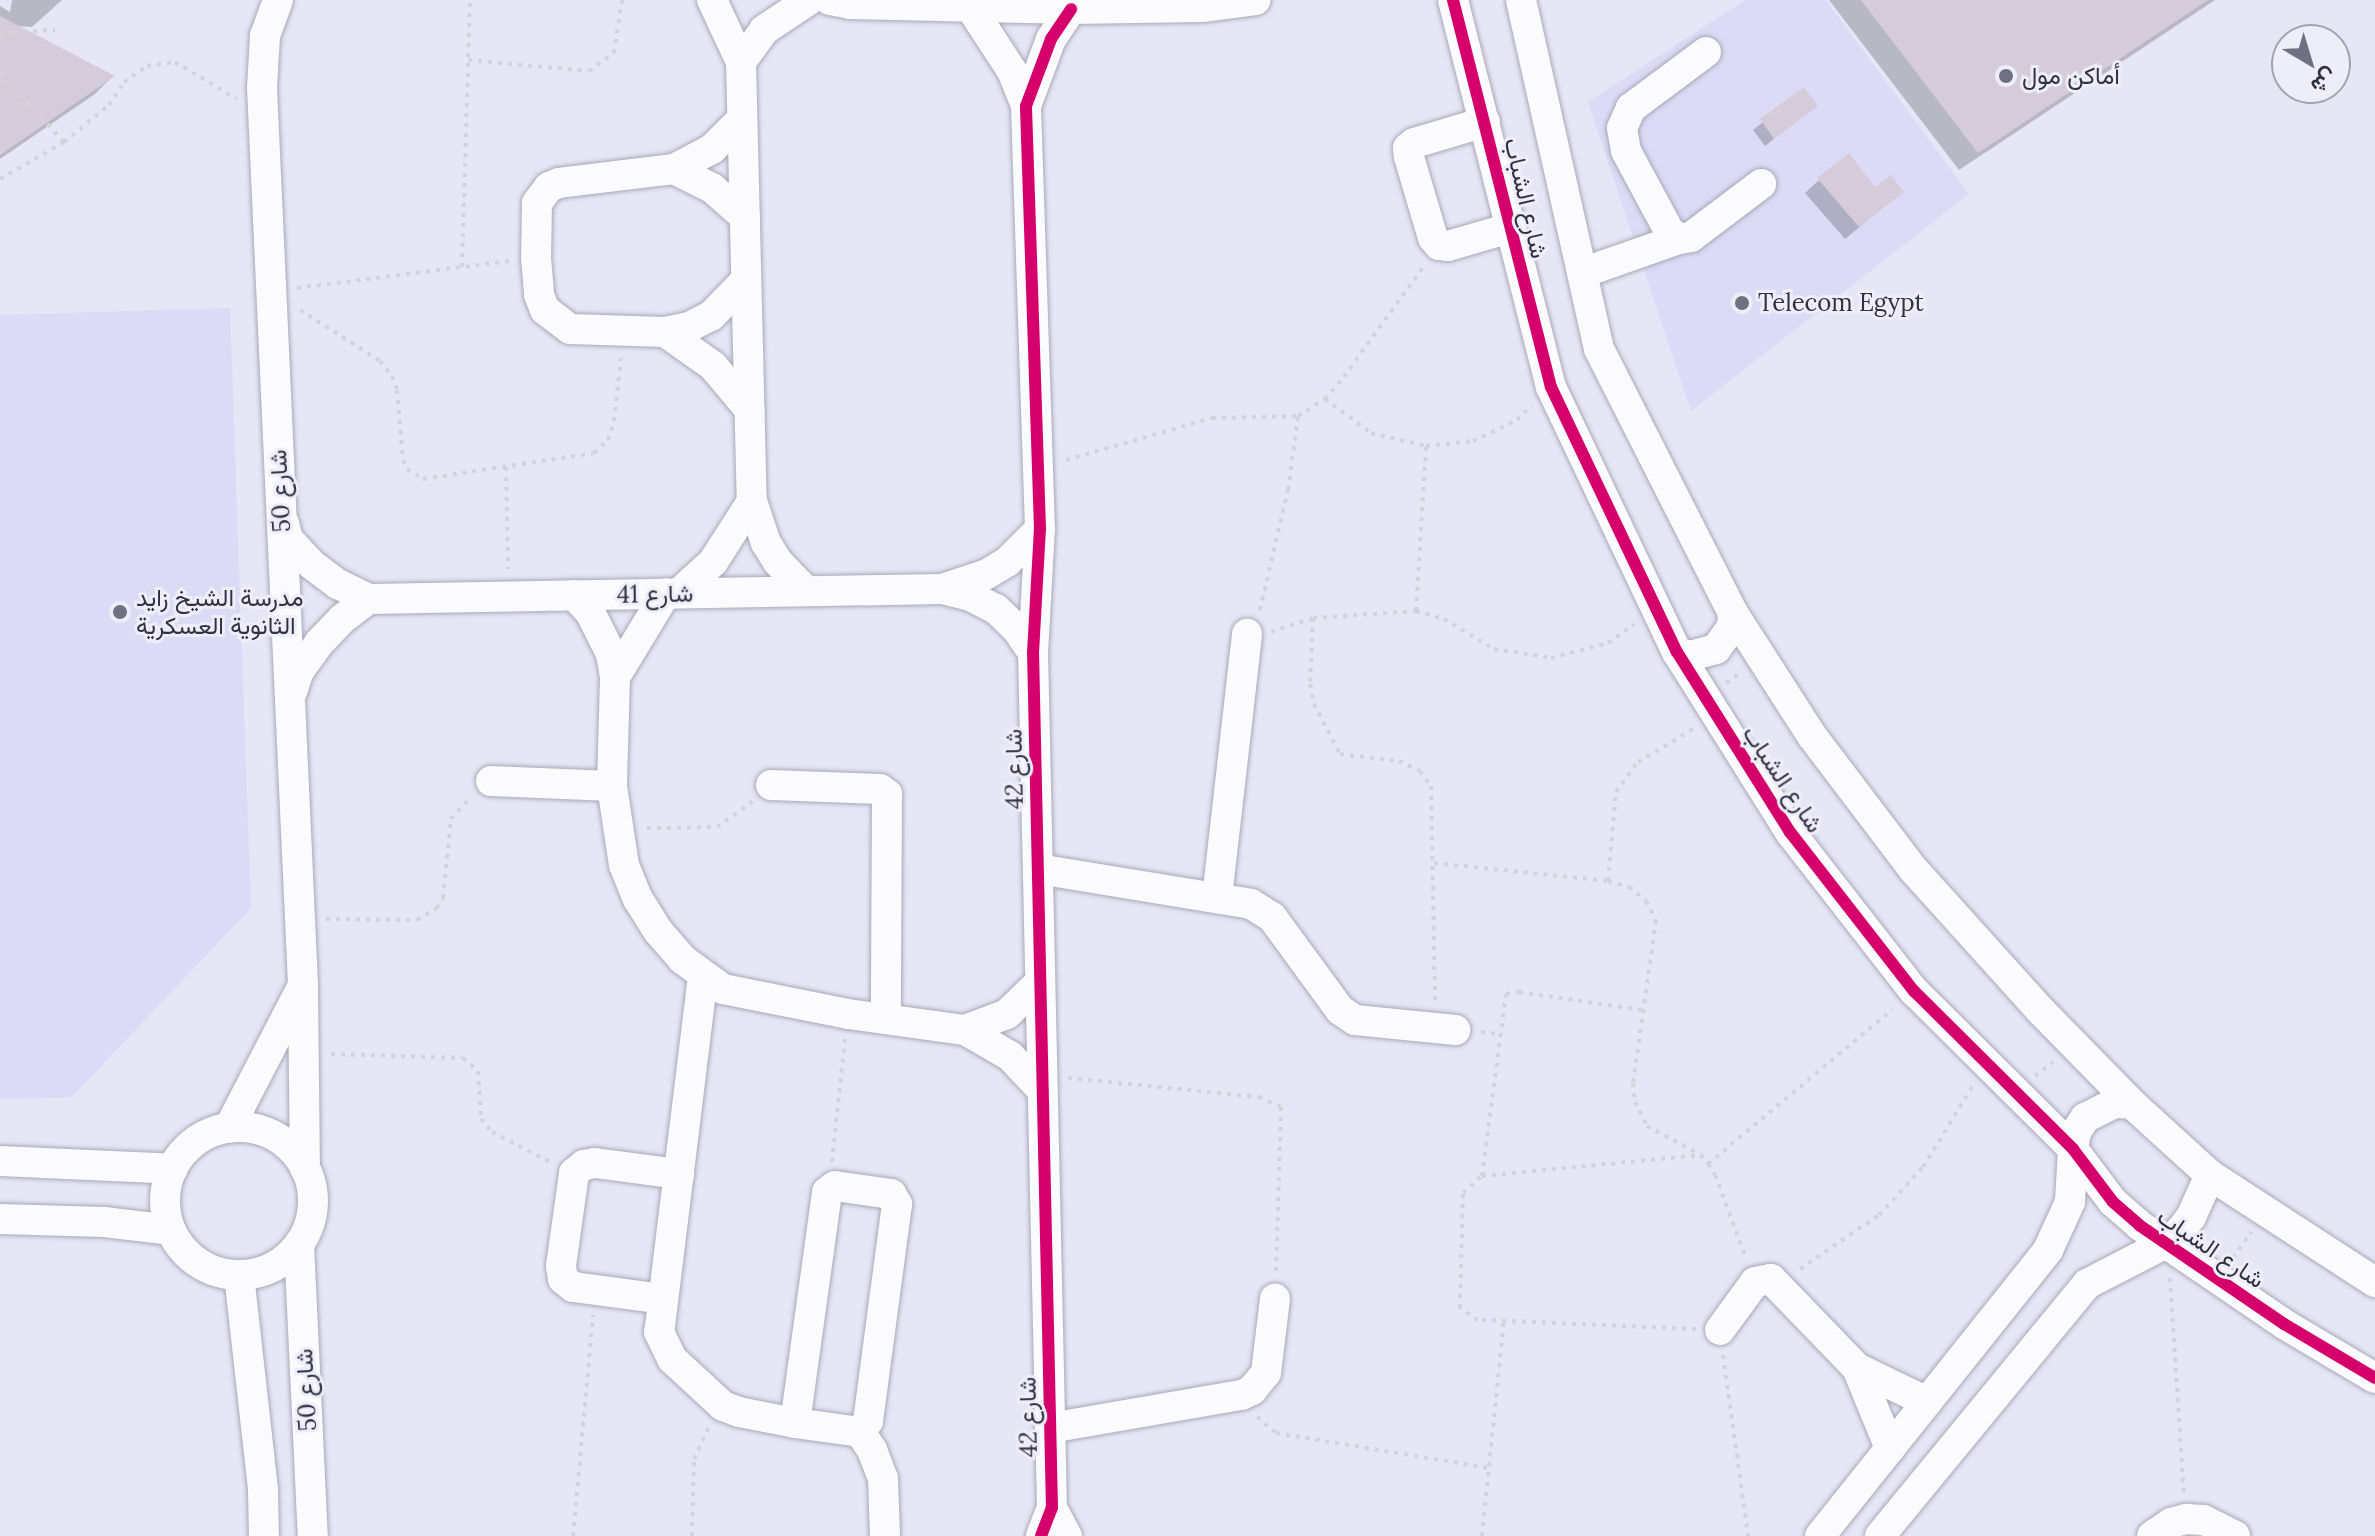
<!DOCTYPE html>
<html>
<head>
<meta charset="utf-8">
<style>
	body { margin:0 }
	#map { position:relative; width:2375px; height:1536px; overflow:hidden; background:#e6e6f7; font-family:Lora,Vazirmatn,serif }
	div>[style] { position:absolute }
	.built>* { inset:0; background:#dbdbf6 }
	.shadow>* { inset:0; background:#0003 }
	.building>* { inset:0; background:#d6ccd9 }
	.path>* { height:4px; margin-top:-2px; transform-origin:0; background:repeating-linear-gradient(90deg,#d3d3d9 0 4px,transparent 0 10px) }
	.roads { filter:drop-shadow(0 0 2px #a8a8b8) drop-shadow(0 0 2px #a8a8b8) }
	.minor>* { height:30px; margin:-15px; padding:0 15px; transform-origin:15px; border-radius:15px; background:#fbfbfe }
	.minor>.ring { margin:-15px; padding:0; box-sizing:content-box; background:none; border:30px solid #fbfbfe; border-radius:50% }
	.cycleway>* { height:12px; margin:-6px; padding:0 6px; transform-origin:6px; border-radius:6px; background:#d6006c }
	.dots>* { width:22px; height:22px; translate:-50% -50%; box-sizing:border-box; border:4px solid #eeeef9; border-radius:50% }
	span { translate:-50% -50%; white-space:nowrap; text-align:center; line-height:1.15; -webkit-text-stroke:6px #eeeef9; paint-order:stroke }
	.poi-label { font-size:24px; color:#313145 }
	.left { translate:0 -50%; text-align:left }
	.street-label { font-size:24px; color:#313145 }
	.north { position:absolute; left:2271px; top:24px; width:80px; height:80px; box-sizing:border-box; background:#eeeef9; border:2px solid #a2a2b1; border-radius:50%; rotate:142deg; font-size:22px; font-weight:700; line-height:32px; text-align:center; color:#313145 }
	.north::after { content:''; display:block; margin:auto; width:28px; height:36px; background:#707083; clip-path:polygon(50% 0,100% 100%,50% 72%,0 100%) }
</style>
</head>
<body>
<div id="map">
	<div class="built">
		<div style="clip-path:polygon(1745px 0,1826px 0,1969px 194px,1691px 411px,1588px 102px)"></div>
		<div style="clip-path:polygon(230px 308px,251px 908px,72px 1097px,0 1099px,0 315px)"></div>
	</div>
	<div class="shadow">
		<div style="clip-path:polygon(12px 0,62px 0,32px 27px,15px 26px,112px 77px,95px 94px,0 159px,0 6px,10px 12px)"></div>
		<div style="clip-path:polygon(1829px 0,2215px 0,1959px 170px)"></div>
		<div style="clip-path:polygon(1803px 90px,1815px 106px,1765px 146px,1753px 130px)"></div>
		<div style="clip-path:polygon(1819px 180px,1875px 190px,1902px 192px,1845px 239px,1805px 193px)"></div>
	</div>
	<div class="building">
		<div style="clip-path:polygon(1861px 0,2208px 0,1978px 153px)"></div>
		<div style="clip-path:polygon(0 16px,115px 76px,0 155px)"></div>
		<div style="clip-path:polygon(1804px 87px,1818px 106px,1774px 139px,1760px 119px)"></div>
		<div style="clip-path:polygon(1849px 153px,1875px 187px,1891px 175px,1904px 192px,1859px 227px,1817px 178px)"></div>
	</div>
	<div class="path">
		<div style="left:0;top:37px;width:14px;rotate:-21deg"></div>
		<div style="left:13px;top:32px;width:42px;rotate:-2.7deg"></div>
		<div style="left:468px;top:60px;width:121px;rotate:5.2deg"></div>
		<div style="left:589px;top:71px;width:31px;rotate:-36deg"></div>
		<div style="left:614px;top:53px;width:54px;rotate:-81.4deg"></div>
		<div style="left:0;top:73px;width:94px;rotate:47.2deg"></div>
		<div style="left:0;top:179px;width:74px;rotate:-30deg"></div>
		<div style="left:64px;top:142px;width:58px;rotate:-39.4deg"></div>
		<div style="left:109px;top:105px;width:27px;rotate:-57deg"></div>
		<div style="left:124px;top:82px;width:28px;rotate:-35deg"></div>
		<div style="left:147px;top:66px;width:28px;rotate:-8deg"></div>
		<div style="left:175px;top:62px;width:72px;rotate:30.8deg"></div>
		<div style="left:462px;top:267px;width:267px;rotate:-88.3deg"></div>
		<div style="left:297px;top:288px;width:216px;rotate:-7.2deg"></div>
		<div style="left:300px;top:310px;width:95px;rotate:32.5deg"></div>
		<div style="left:380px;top:361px;width:19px;rotate:51deg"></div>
		<div style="left:392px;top:376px;width:15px;rotate:70deg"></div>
		<div style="left:397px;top:390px;width:70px;rotate:85.1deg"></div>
		<div style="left:403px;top:460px;width:10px;rotate:66deg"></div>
		<div style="left:407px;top:469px;width:19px;rotate:32deg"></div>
		<div style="left:423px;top:479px;width:173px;rotate:-8.6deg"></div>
		<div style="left:594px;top:453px;width:19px;rotate:-43deg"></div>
		<div style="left:608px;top:440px;width:20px;rotate:-72deg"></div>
		<div style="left:614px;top:421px;width:63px;rotate:-83.7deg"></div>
		<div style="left:1325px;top:399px;width:57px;rotate:36.5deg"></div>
		<div style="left:1371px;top:433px;width:57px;rotate:13.3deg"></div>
		<div style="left:1426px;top:446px;width:47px;rotate:-6.1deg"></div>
		<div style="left:1473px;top:441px;width:49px;rotate:-25.5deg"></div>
		<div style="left:1517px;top:420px;width:21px;rotate:-45deg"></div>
		<div style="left:1066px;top:460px;width:152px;rotate:-16deg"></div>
		<div style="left:1212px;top:418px;width:86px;rotate:-1.3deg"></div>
		<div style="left:1298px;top:416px;width:32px;rotate:-32deg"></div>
		<div style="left:1325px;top:399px;width:29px;rotate:-49deg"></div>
		<div style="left:1344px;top:377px;width:135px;rotate:-54.3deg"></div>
		<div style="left:506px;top:467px;width:102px;rotate:88.9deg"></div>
		<div style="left:1260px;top:610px;width:123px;rotate:-76.9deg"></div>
		<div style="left:1288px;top:490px;width:75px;rotate:-82.3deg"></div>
		<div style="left:1416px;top:611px;width:165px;rotate:-86.5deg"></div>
		<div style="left:1313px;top:618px;width:66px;rotate:92.6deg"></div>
		<div style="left:1310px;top:684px;width:20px;rotate:79deg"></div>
		<div style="left:1314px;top:704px;width:56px;rotate:62.5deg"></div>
		<div style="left:1340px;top:754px;width:59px;rotate:6.8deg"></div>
		<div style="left:1399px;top:761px;width:23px;rotate:25deg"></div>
		<div style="left:1420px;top:771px;width:19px;rotate:54deg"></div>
		<div style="left:1431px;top:786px;width:217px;rotate:88.9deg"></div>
		<div style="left:1271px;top:632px;width:44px;rotate:-18.4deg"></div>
		<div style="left:1313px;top:618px;width:103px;rotate:-3.9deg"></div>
		<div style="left:1416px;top:611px;width:29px;rotate:16deg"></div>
		<div style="left:1444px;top:619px;width:58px;rotate:31deg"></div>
		<div style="left:1494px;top:649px;width:58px;rotate:9deg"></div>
		<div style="left:1551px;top:658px;width:59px;rotate:-14.7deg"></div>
		<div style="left:1608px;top:643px;width:32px;rotate:-36deg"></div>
		<div style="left:1726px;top:683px;width:19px;rotate:-35deg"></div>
		<div style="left:647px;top:828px;width:70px;rotate:-0.8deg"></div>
		<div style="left:717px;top:827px;width:44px;rotate:-35.8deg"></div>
		<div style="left:1434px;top:863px;width:175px;rotate:5.9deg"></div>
		<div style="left:1608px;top:881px;width:22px;rotate:16deg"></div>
		<div style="left:1629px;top:887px;width:22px;rotate:39deg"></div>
		<div style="left:1646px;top:901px;width:21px;rotate:62deg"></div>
		<div style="left:1656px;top:920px;width:165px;rotate:98deg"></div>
		<div style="left:1633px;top:1083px;width:19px;rotate:84deg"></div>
		<div style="left:1635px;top:1102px;width:27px;rotate:63deg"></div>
		<div style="left:1647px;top:1126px;width:61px;rotate:28.2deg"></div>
		<div style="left:1701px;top:1155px;width:11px;rotate:52deg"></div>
		<div style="left:1708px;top:1164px;width:13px;rotate:58deg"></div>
		<div style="left:1715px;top:1175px;width:89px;rotate:69.5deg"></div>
		<div style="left:1608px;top:881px;width:89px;rotate:-84.9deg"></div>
		<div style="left:1616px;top:792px;width:37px;rotate:-54deg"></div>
		<div style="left:1638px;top:762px;width:66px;rotate:-30.8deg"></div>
		<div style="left:326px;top:919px;width:91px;rotate:0.6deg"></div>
		<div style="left:417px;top:920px;width:23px;rotate:-31deg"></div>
		<div style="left:437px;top:908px;width:12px;rotate:-59deg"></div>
		<div style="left:443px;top:898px;width:79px;rotate:-84.2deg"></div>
		<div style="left:451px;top:819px;width:30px;rotate:-48deg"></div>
		<div style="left:1481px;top:1032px;width:18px;rotate:6deg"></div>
		<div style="left:331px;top:1054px;width:132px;rotate:1.7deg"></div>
		<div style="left:463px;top:1058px;width:20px;rotate:41deg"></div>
		<div style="left:478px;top:1071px;width:48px;rotate:86.4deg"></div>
		<div style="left:481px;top:1119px;width:17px;rotate:50deg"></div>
		<div style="left:492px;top:1132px;width:65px;rotate:27.3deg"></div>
		<div style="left:2035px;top:1076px;width:23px;rotate:-38deg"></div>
		<div style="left:1068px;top:1078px;width:192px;rotate:5.7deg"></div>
		<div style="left:1259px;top:1097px;width:24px;rotate:24deg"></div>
		<div style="left:1281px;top:1107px;width:167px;rotate:91.7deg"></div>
		<div style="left:832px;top:1162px;width:124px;rotate:-84deg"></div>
		<div style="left:1708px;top:1164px;width:241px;rotate:-40deg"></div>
		<div style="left:1482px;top:1176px;width:184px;rotate:-82.5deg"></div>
		<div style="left:1506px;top:994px;width:13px;rotate:-9deg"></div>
		<div style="left:1519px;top:992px;width:125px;rotate:8.3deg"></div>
		<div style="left:2233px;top:1258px;width:32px;rotate:-55deg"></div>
		<div style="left:1800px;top:1269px;width:96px;rotate:-34.4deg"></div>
		<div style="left:1879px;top:1215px;width:65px;rotate:-47.5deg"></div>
		<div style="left:1923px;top:1167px;width:94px;rotate:-58.5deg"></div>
		<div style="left:2170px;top:1278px;width:215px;rotate:86.3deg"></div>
		<div style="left:1696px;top:1329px;width:218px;rotate:-177.6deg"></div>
		<div style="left:1478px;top:1320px;width:22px;rotate:-146deg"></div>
		<div style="left:1460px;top:1308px;width:115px;rotate:-88.5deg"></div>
		<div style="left:1463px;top:1193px;width:25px;rotate:-42deg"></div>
		<div style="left:1482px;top:1176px;width:220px;rotate:-5.5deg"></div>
		<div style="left:1723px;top:1355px;width:183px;rotate:82.1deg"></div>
		<div style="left:1257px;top:1417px;width:25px;rotate:40deg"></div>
		<div style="left:1276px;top:1433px;width:216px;rotate:9.3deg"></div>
		<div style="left:573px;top:1536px;width:222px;rotate:-84.8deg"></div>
		<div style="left:692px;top:1536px;width:77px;rotate:-88.5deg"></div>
		<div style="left:694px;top:1459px;width:35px;rotate:-65deg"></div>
		<div style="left:1482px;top:1536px;width:216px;rotate:-84.2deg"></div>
	</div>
	<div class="roads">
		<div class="minor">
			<div style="left:278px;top:0;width:37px;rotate:110deg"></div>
			<div style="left:265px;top:35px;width:53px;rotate:93.2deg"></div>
			<div style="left:262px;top:88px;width:898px;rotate:87.38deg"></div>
			<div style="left:303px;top:985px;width:183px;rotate:89.4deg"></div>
			<div style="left:712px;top:0;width:68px;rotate:64.9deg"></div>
			<div style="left:741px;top:62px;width:439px;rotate:88.6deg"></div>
			<div style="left:752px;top:501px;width:44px;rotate:71.6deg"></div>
			<div style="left:766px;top:543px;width:22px;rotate:58deg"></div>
			<div style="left:778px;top:562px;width:40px;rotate:46deg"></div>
			<div style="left:830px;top:0;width:20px;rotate:11deg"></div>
			<div style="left:850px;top:4px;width:221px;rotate:1.3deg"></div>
			<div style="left:1071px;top:9px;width:131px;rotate:-0.9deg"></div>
			<div style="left:1202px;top:7px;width:54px;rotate:-7.4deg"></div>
			<div style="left:1453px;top:0;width:399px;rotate:75.8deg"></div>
			<div style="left:1551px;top:387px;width:293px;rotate:64.6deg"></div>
			<div style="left:1677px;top:652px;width:213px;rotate:57.9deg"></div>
			<div style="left:1790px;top:832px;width:202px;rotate:52.1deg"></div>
			<div style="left:1914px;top:991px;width:224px;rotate:44.8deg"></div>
			<div style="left:2073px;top:1149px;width:66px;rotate:53deg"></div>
			<div style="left:2113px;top:1202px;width:35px;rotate:41deg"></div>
			<div style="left:2139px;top:1225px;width:176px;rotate:34.3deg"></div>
			<div style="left:2284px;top:1324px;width:106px;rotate:30.7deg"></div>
			<div style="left:1521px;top:0;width:358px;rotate:77.4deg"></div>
			<div style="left:1599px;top:349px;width:296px;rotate:63.1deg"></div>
			<div style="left:1733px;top:613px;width:146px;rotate:57.3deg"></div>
			<div style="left:1812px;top:736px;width:167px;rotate:52.8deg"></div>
			<div style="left:1913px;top:869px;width:191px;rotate:48deg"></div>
			<div style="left:2041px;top:1011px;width:130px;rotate:45.6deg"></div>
			<div style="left:2132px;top:1104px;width:105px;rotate:42.3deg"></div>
			<div style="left:2210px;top:1175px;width:197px;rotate:33deg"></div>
			<div style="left:971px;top:8px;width:75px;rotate:56.9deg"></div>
			<div style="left:1012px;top:71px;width:38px;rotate:68deg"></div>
			<div style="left:1706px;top:52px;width:94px;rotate:143.3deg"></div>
			<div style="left:1631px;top:108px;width:22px;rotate:114deg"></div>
			<div style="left:1622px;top:128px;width:23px;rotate:80deg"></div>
			<div style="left:1626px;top:151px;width:91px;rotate:61.7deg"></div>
			<div style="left:1669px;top:231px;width:13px;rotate:39deg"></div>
			<div style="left:1679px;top:239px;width:12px;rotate:-9deg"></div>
			<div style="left:1691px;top:237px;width:88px;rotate:-37.1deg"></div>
			<div style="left:741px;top:62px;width:39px;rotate:-54deg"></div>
			<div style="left:764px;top:30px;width:54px;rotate:-33.7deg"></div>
			<div style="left:742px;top:119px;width:42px;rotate:135deg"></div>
			<div style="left:712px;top:149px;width:43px;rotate:152.2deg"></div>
			<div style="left:674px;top:169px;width:116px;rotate:173.1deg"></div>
			<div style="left:559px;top:183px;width:11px;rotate:158deg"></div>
			<div style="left:549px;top:187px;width:20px;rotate:127deg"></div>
			<div style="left:537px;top:203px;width:55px;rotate:91deg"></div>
			<div style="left:536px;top:258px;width:37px;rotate:85deg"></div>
			<div style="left:539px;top:295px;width:16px;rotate:68deg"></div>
			<div style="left:545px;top:310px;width:31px;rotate:37deg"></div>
			<div style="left:570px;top:329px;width:95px;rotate:1.8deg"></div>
			<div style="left:665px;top:332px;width:25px;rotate:-12deg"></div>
			<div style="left:689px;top:327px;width:25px;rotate:-27deg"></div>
			<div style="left:711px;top:316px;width:50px;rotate:-45.8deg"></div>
			<div style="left:1485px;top:122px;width:74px;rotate:163.5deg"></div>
			<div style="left:1414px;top:143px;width:8px;rotate:140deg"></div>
			<div style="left:1408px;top:148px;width:9px;rotate:84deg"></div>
			<div style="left:1409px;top:157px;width:84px;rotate:73.5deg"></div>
			<div style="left:1433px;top:238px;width:9px;rotate:49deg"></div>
			<div style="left:1439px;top:245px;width:9px;rotate:6deg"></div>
			<div style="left:1448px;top:246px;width:65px;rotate:-16.2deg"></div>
			<div style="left:674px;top:169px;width:42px;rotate:26.6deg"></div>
			<div style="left:712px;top:188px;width:44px;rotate:41.3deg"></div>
			<div style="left:1582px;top:273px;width:103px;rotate:-19.3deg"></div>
			<div style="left:665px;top:332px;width:59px;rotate:35.3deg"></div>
			<div style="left:713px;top:366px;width:57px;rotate:49.9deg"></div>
			<div style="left:284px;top:523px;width:16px;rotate:76deg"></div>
			<div style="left:288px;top:539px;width:34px;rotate:47deg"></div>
			<div style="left:311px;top:564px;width:34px;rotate:37deg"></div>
			<div style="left:338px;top:584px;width:34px;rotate:26deg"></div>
			<div style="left:369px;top:599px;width:573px;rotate:-1deg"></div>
			<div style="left:942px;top:589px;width:47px;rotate:-18.4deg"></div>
			<div style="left:987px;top:574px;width:23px;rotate:-31deg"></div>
			<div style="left:1007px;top:562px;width:47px;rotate:-45deg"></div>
			<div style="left:942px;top:589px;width:29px;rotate:14deg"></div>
			<div style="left:970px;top:596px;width:29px;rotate:27deg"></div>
			<div style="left:996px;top:609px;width:29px;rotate:44deg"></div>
			<div style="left:1017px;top:629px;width:29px;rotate:56deg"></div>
			<div style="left:679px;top:593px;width:46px;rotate:-42.4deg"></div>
			<div style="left:713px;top:562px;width:72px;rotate:-57.4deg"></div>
			<div style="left:574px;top:595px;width:23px;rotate:47deg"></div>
			<div style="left:590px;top:612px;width:47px;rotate:63.4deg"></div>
			<div style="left:611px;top:654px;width:23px;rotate:80deg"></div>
			<div style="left:615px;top:677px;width:109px;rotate:91.6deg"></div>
			<div style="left:612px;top:786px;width:80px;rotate:81.4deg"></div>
			<div style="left:624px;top:865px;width:37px;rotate:68deg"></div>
			<div style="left:638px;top:899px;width:38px;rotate:58deg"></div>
			<div style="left:658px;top:931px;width:37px;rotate:49deg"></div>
			<div style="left:682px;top:959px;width:51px;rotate:36.2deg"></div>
			<div style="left:723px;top:989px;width:127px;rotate:11.3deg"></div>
			<div style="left:848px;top:1014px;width:118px;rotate:7.8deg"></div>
			<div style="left:965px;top:1030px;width:52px;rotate:30deg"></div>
			<div style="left:1010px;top:1056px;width:47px;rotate:46.7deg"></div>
			<div style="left:1677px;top:652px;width:14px;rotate:17deg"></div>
			<div style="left:1690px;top:656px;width:27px;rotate:-15deg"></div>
			<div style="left:1716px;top:649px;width:27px;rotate:-54deg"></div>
			<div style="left:1732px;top:627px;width:14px;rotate:-86deg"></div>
			<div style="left:615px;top:677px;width:98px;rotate:-58.7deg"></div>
			<div style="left:292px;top:692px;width:22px;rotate:-72deg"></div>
			<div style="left:299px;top:671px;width:34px;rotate:-54deg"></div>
			<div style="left:319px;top:643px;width:33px;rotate:-46deg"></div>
			<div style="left:342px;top:619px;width:34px;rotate:-37deg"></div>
			<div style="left:491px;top:781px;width:121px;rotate:2.4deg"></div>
			<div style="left:771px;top:785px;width:109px;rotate:2.1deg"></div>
			<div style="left:880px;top:789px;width:9px;rotate:36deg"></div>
			<div style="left:887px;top:794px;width:225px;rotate:90.3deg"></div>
			<div style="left:1038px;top:869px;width:216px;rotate:9.3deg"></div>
			<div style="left:1251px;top:904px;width:25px;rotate:32deg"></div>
			<div style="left:1272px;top:917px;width:115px;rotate:53.8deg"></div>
			<div style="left:1340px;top:1010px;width:18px;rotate:34deg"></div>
			<div style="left:1355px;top:1020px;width:101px;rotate:5.7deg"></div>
			<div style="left:1217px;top:898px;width:266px;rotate:-83.5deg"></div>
			<div style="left:703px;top:976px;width:359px;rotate:97deg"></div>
			<div style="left:659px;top:1332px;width:30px;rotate:64deg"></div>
			<div style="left:672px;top:1359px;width:69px;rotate:42.7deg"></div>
			<div style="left:723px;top:1406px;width:17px;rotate:21deg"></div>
			<div style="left:739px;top:1412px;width:57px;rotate:11.1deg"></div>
			<div style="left:965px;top:1030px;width:45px;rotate:-20.9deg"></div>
			<div style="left:1007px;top:1014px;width:46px;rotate:-44.1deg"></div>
			<div class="ring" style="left:165px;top:1127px;width:118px;height:118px"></div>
			<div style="left:229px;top:1128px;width:159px;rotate:-62.6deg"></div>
			<div style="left:0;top:1161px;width:173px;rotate:2.6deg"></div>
			<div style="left:835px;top:1186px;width:57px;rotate:8.1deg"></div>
			<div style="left:891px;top:1194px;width:12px;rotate:59deg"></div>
			<div style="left:897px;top:1204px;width:219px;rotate:97.6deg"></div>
			<div style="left:868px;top:1421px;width:14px;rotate:126deg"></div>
			<div style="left:860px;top:1432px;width:66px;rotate:-172.1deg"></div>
			<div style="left:795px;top:1423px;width:233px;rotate:-82.1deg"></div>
			<div style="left:827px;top:1192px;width:10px;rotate:-37deg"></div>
			<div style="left:0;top:1219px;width:104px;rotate:1.7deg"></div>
			<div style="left:104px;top:1222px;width:67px;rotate:6.8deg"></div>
			<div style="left:299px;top:1244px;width:292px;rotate:87.3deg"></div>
			<div style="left:239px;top:1275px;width:216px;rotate:83.6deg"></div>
			<div style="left:263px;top:1490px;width:46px;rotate:88.8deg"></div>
			<div style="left:663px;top:1299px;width:91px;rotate:-172.4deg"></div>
			<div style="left:573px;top:1287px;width:13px;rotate:-141deg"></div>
			<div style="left:563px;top:1279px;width:13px;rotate:-99deg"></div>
			<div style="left:561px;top:1266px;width:94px;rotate:-82deg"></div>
			<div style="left:574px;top:1173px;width:13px;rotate:-39deg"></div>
			<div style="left:584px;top:1165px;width:11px;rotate:-10deg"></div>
			<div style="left:595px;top:1163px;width:85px;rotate:7.5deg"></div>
			<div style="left:1720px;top:1330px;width:59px;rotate:-53.9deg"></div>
			<div style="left:1755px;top:1282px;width:16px;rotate:-11deg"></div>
			<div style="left:1771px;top:1279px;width:124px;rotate:46deg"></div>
			<div style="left:1857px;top:1368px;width:87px;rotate:67.6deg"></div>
			<div style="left:1857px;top:1368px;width:78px;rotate:25.9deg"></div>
			<div style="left:1050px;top:1428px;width:195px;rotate:-9.8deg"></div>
			<div style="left:1242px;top:1395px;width:11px;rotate:-27deg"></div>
			<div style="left:1252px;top:1390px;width:22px;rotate:-51deg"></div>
			<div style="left:1266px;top:1373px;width:75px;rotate:-83.1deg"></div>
			<div style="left:860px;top:1432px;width:22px;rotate:56deg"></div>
			<div style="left:872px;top:1450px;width:30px;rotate:69deg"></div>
			<div style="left:883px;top:1478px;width:58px;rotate:88deg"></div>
			<div style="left:1052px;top:1508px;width:32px;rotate:62deg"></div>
			<div style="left:1041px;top:1536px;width:30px;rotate:-69deg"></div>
			<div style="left:1052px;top:1508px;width:855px;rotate:-91.27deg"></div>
			<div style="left:1033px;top:653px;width:124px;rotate:-86.8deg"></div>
			<div style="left:1040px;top:529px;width:423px;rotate:-91.9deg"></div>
			<div style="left:1026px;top:106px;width:72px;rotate:-69.5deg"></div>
			<div style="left:1051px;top:39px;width:36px;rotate:-56deg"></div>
			<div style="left:1820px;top:1536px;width:366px;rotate:-51.4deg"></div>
			<div style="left:2048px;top:1250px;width:53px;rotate:-65.4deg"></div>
			<div style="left:2070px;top:1202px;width:53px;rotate:-86.8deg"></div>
			<div style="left:2073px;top:1149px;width:17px;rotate:-80deg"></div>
			<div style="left:2076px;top:1132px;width:17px;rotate:-57deg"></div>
			<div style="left:2085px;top:1118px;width:34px;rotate:-27deg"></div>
			<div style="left:2115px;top:1103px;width:17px;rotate:3deg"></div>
			<div style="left:1880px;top:1536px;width:326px;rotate:-50.6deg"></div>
			<div style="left:2087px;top:1284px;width:91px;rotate:-27.4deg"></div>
			<div style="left:2168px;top:1242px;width:16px;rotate:-43deg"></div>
			<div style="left:2180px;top:1231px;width:18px;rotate:-52deg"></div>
			<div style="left:2191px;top:1217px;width:46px;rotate:-65.7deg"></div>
			<div style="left:2152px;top:1536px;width:23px;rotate:-34deg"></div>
			<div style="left:2171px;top:1523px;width:16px;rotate:-15deg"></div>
			<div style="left:2186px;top:1519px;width:18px;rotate:3deg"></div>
			<div style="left:2204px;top:1520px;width:35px;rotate:27deg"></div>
		</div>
	</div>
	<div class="cycleway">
		<div style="left:1453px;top:0;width:399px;rotate:75.8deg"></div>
		<div style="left:1551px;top:387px;width:293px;rotate:64.6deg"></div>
		<div style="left:1677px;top:652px;width:213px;rotate:57.9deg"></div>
		<div style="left:1790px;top:832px;width:202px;rotate:52.1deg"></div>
		<div style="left:1914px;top:991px;width:224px;rotate:44.8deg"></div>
		<div style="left:2073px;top:1149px;width:66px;rotate:53deg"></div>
		<div style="left:2113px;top:1202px;width:35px;rotate:41deg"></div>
		<div style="left:2139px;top:1225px;width:176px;rotate:34.3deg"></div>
		<div style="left:2284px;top:1324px;width:106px;rotate:30.7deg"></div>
		<div style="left:1041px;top:1536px;width:30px;rotate:-69deg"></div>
		<div style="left:1052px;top:1508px;width:855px;rotate:-91.27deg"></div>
		<div style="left:1033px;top:653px;width:124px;rotate:-86.8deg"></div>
		<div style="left:1040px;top:529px;width:423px;rotate:-91.9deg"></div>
		<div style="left:1026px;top:106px;width:72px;rotate:-69.5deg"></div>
		<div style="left:1051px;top:39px;width:36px;rotate:-56deg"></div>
	</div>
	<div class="dots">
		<div style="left:2006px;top:76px;background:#707083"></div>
		<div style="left:1742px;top:303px;background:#707083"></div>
		<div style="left:120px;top:612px;background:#707083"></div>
	</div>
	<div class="poi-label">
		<span class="left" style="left:2022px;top:76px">أماكن مول</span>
		<span class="left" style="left:1758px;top:303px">Telecom Egypt</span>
		<span class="left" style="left:136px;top:612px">مدرسة الشيخ زايد<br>الثانوية العسكرية</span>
	</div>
	<div class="street-label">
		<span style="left:1526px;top:198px;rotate:77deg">شارع الشباب</span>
		<span style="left:280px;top:491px;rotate:-93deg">شارع 50</span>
		<span style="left:655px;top:594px;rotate:-1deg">شارع 41</span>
		<span style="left:1014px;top:769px;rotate:-91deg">شارع 42</span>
		<span style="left:1783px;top:779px;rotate:56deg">شارع الشباب</span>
		<span style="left:2211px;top:1248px;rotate:34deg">شارع الشباب</span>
		<span style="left:306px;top:1390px;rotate:-93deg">شارع 50</span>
		<span style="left:1028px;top:1417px;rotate:-91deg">شارع 42</span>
	</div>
	<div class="north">ش</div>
</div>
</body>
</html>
